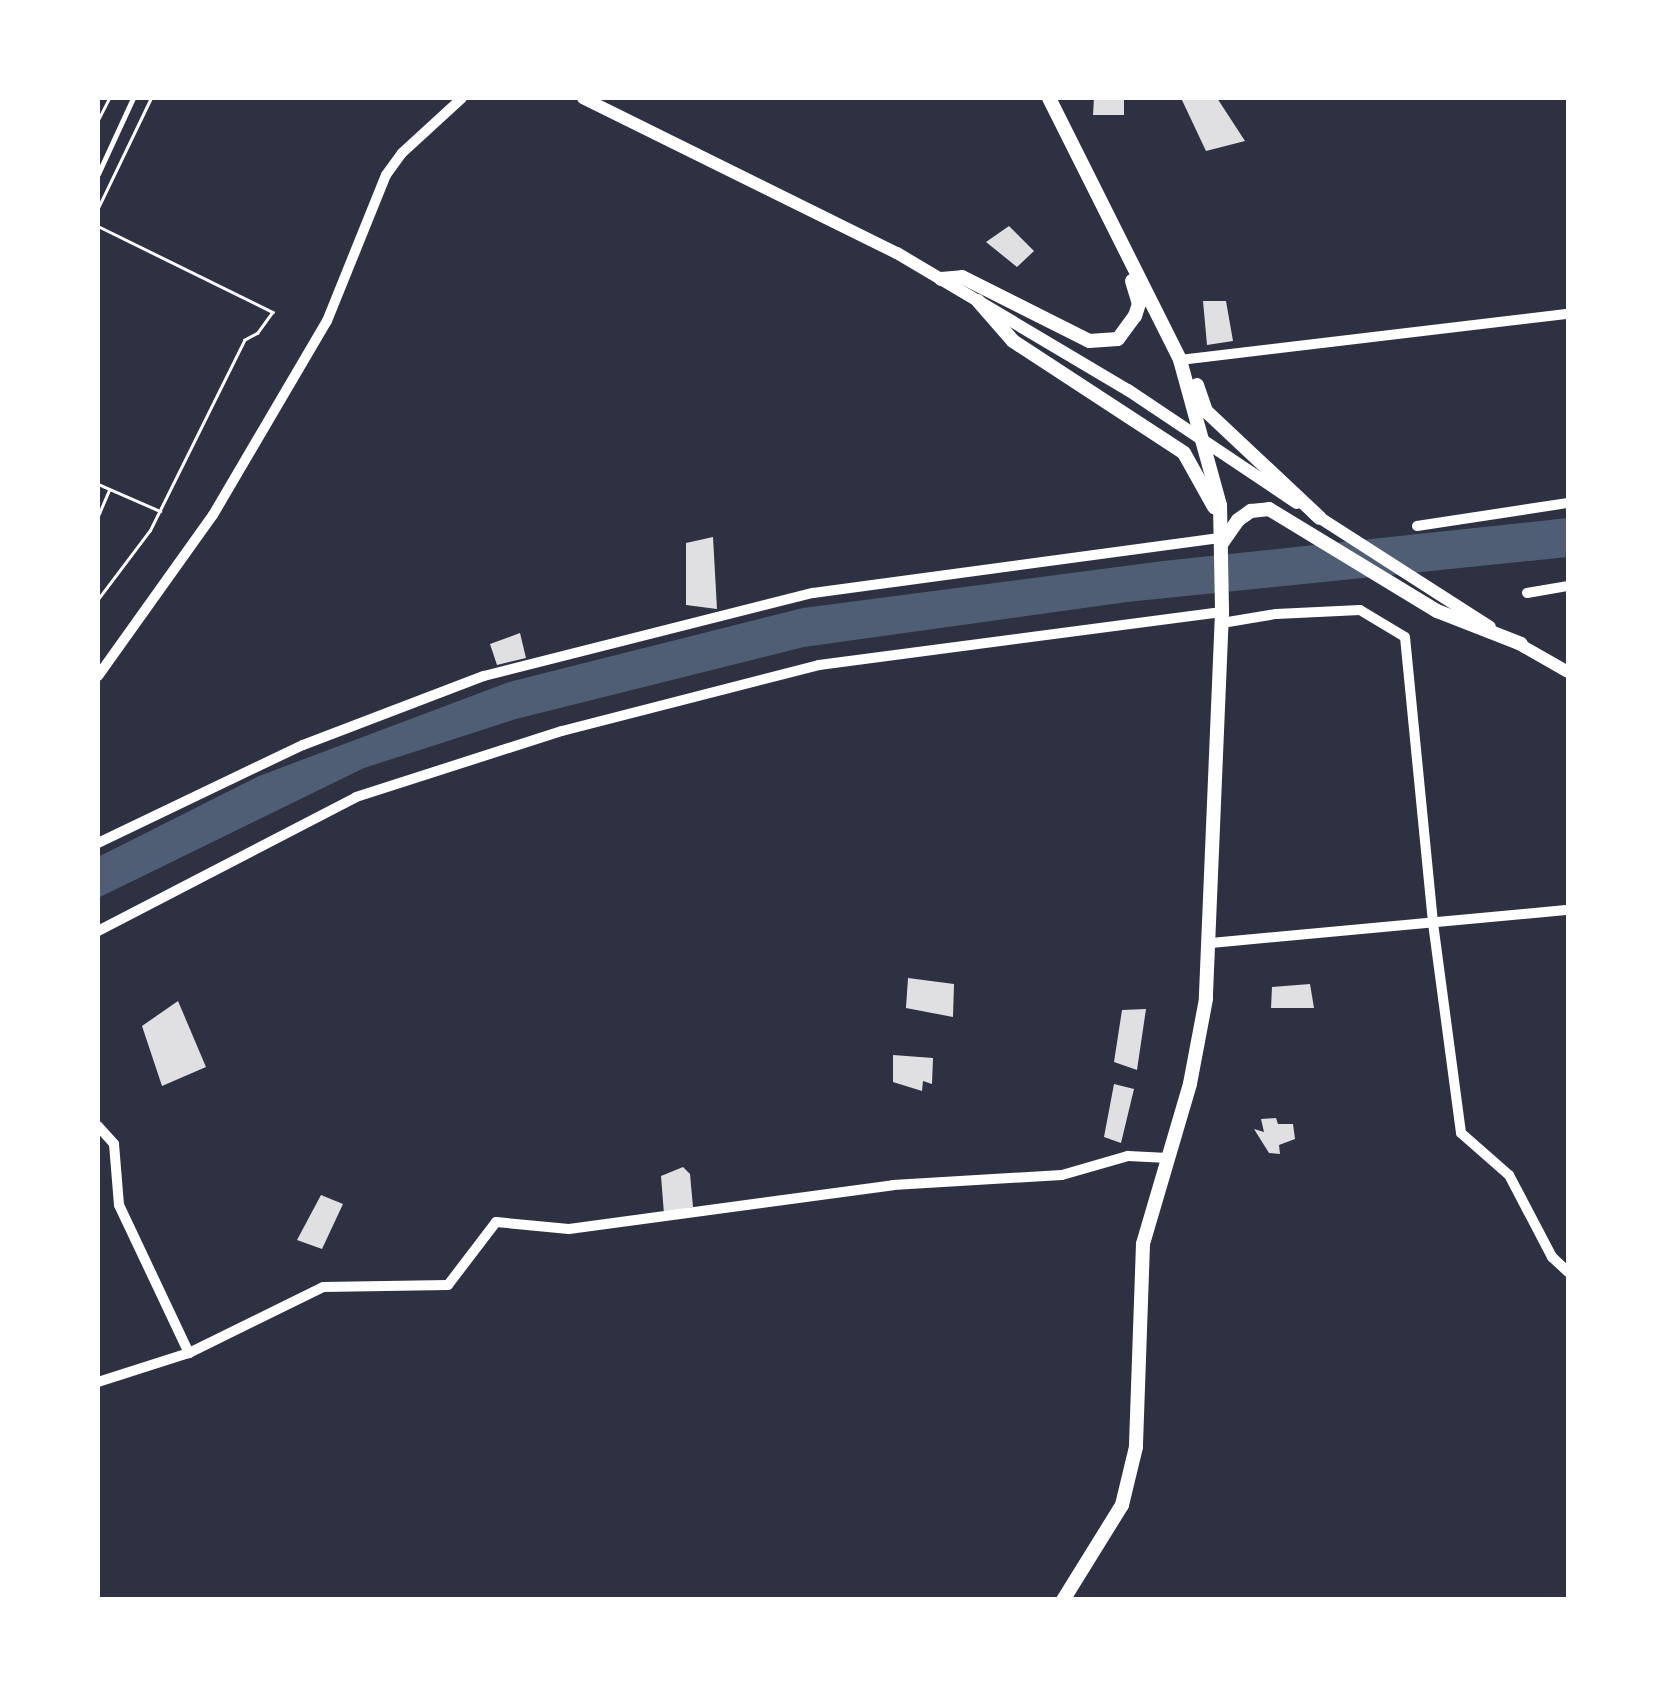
<!DOCTYPE html>
<html>
<head>
<meta charset="utf-8">
<style>
	body { margin:0 }
	#map { position:relative; width:1666px; height:1697px; overflow:hidden; background:#2d3142; font-family:"Zilla Slab",serif }
	div>[style] { position:absolute }
	.water>* { inset:0; background:#4f5d75 }
	.building>* { inset:0; background:#e0e0e3 }
	.path>* { height:2.5px; margin:-1.25px; padding:0 1.25px; transform-origin:1.25px; border-radius:1.25px; background:#fff }
	.service>* { height:5px; margin:-2.5px; padding:0 2.5px; transform-origin:2.5px; border-radius:2.5px; background:#fff }
	.minor>* { height:10px; margin:-5px; padding:0 5px; transform-origin:5px; border-radius:5px; background:#fff }
	.tertiary>* { height:12px; margin:-6px; padding:0 6px; transform-origin:6px; border-radius:6px; background:#fff }
	.secondary>* { height:14px; margin:-7px; padding:0 7px; transform-origin:7px; border-radius:7px; background:#fff }
	span { translate:-50% -50%; white-space:nowrap; text-align:center; line-height:1.15; -webkit-text-stroke:9px #fff; paint-order:stroke }
	.frame { position:absolute; inset:0; border:100px solid #fff; pointer-events:none }
</style>
</head>
<body>
<div id="map">
	<div class="water">
		<div style="clip-path:polygon(1568px 518px,1568px 557px,1127px 602px,804px 647px,516px 719px,364px 768px,98px 898px,98px 857px,259px 776px,509px 682px,803px 608px,1163px 561px)"></div>
	</div>
	<div class="building">
		<div style="clip-path:polygon(1094px 98px,1124px 98px,1124px 115px,1093px 115px)"></div>
		<div style="clip-path:polygon(1181px 98px,1217px 98px,1245px 141px,1206px 151px)"></div>
		<div style="clip-path:polygon(1009px 226px,1034px 251px,1017px 267px,986px 242px)"></div>
		<div style="clip-path:polygon(1203px 301px,1226px 301px,1233px 341px,1207px 345px)"></div>
		<div style="clip-path:polygon(713px 537px,717px 609px,686px 605px,686px 543px)"></div>
		<div style="clip-path:polygon(520px 633px,526px 658px,497px 665px,490px 644px)"></div>
		<div style="clip-path:polygon(908px 978px,954px 984px,953px 1017px,906px 1008px)"></div>
		<div style="clip-path:polygon(1310px 984px,1314px 1008px,1271px 1008px,1272px 987px)"></div>
		<div style="clip-path:polygon(178px 1001px,206px 1067px,162px 1086px,142px 1026px)"></div>
		<div style="clip-path:polygon(1146px 1009px,1137px 1070px,1114px 1062px,1122px 1010px)"></div>
		<div style="clip-path:polygon(893px 1055px,933px 1058px,932px 1084px,923px 1081px,922px 1091px,893px 1082px)"></div>
		<div style="clip-path:polygon(1114px 1084px,1134px 1089px,1121px 1143px,1104px 1137px)"></div>
		<div style="clip-path:polygon(1276px 1118px,1278px 1124px,1293px 1124px,1295px 1139px,1279px 1145px,1280px 1154px,1269px 1153px,1254px 1129px,1264px 1132px,1261px 1119px)"></div>
		<div style="clip-path:polygon(683px 1167px,690px 1174px,693px 1207px,664px 1214px,661px 1176px)"></div>
		<div style="clip-path:polygon(321px 1195px,343px 1204px,322px 1249px,297px 1240px)"></div>
	</div>
	<div class="path">
		<div style="left:98px;top:120px;width:25px;rotate:-63deg"></div>
		<div style="left:98px;top:208px;width:122px;rotate:-64.3deg"></div>
		<div style="left:98px;top:226px;width:195px;rotate:26.2deg"></div>
		<div style="left:273px;top:312px;width:26px;rotate:126deg"></div>
		<div style="left:258px;top:333px;width:15px;rotate:152deg"></div>
		<div style="left:245px;top:340px;width:213px;rotate:116.4deg"></div>
		<div style="left:150px;top:531px;width:86px;rotate:127deg"></div>
		<div style="left:98px;top:484px;width:68px;rotate:23.5deg"></div>
		<div style="left:98px;top:516px;width:28px;rotate:-67deg"></div>
	</div>
	<div class="service">
		<div style="left:98px;top:174px;width:84px;rotate:-65.3deg"></div>
	</div>
	<div class="minor">
		<div style="left:1180px;top:360px;width:391px;rotate:-6.8deg"></div>
		<div style="left:1417px;top:526px;width:153px;rotate:-8.7deg"></div>
		<div style="left:1527px;top:593px;width:42px;rotate:-9.7deg"></div>
		<div style="left:1222px;top:623px;width:55px;rotate:-9.5deg"></div>
		<div style="left:1276px;top:614px;width:84px;rotate:-2.7deg"></div>
		<div style="left:1360px;top:610px;width:52px;rotate:31deg"></div>
		<div style="left:1405px;top:637px;width:287px;rotate:84.4deg"></div>
		<div style="left:1433px;top:923px;width:212px;rotate:82.4deg"></div>
		<div style="left:1461px;top:1133px;width:64px;rotate:41.2deg"></div>
		<div style="left:1509px;top:1175px;width:93px;rotate:62.3deg"></div>
		<div style="left:1552px;top:1257px;width:22px;rotate:43deg"></div>
		<div style="left:98px;top:676px;width:198px;rotate:-54.5deg"></div>
		<div style="left:213px;top:515px;width:225px;rotate:-59.6deg"></div>
		<div style="left:327px;top:321px;width:157px;rotate:-68deg"></div>
		<div style="left:386px;top:175px;width:27px;rotate:-54deg"></div>
		<div style="left:402px;top:153px;width:81px;rotate:-42.5deg"></div>
		<div style="left:98px;top:843px;width:227px;rotate:-25.6deg"></div>
		<div style="left:303px;top:745px;width:194px;rotate:-20.9deg"></div>
		<div style="left:484px;top:676px;width:339px;rotate:-14.2deg"></div>
		<div style="left:813px;top:593px;width:412px;rotate:-7.7deg"></div>
		<div style="left:98px;top:931px;width:291px;rotate:-27.4deg"></div>
		<div style="left:356px;top:797px;width:216px;rotate:-17.8deg"></div>
		<div style="left:562px;top:731px;width:265px;rotate:-14.4deg"></div>
		<div style="left:819px;top:665px;width:406px;rotate:-7.5deg"></div>
		<div style="left:1211px;top:943px;width:359px;rotate:-5.3deg"></div>
		<div style="left:98px;top:1126px;width:24px;rotate:48deg"></div>
		<div style="left:114px;top:1144px;width:61px;rotate:85.3deg"></div>
		<div style="left:119px;top:1205px;width:164px;rotate:64.7deg"></div>
		<div style="left:98px;top:1382px;width:96px;rotate:-17.7deg"></div>
		<div style="left:189px;top:1353px;width:149px;rotate:-26.2deg"></div>
		<div style="left:323px;top:1287px;width:125px;rotate:-0.9deg"></div>
		<div style="left:448px;top:1285px;width:79px;rotate:-52.7deg"></div>
		<div style="left:496px;top:1222px;width:73px;rotate:5.5deg"></div>
		<div style="left:569px;top:1229px;width:327px;rotate:-7.7deg"></div>
		<div style="left:893px;top:1185px;width:169px;rotate:-3.4deg"></div>
		<div style="left:1062px;top:1175px;width:69px;rotate:-16.1deg"></div>
		<div style="left:1128px;top:1156px;width:40px;rotate:2.9deg"></div>
	</div>
	<div class="tertiary">
		<div style="left:583px;top:98px;width:350px;rotate:26.3deg"></div>
		<div style="left:897px;top:253px;width:269px;rotate:30.7deg"></div>
		<div style="left:1128px;top:390px;width:203px;rotate:33.8deg"></div>
		<div style="left:1314px;top:514px;width:209px;rotate:32.7deg"></div>
		<div style="left:1512px;top:640px;width:64px;rotate:29.7deg"></div>
	</div>
	<div class="secondary">
		<div style="left:1049px;top:98px;width:293px;rotate:63.4deg"></div>
		<div style="left:1180px;top:360px;width:150px;rotate:74.6deg"></div>
		<div style="left:1220px;top:505px;width:107px;rotate:88.9deg"></div>
		<div style="left:1222px;top:612px;width:387px;rotate:92.4deg"></div>
		<div style="left:1206px;top:999px;width:86px;rotate:100.7deg"></div>
		<div style="left:1190px;top:1084px;width:167px;rotate:106.4deg"></div>
		<div style="left:1143px;top:1244px;width:203px;rotate:92deg"></div>
		<div style="left:1136px;top:1447px;width:60px;rotate:103.6deg"></div>
		<div style="left:1122px;top:1505px;width:112px;rotate:121.8deg"></div>
		<div style="left:941px;top:279px;width:21px;rotate:-5deg"></div>
		<div style="left:962px;top:277px;width:142px;rotate:26.7deg"></div>
		<div style="left:1089px;top:341px;width:29px;rotate:-4deg"></div>
		<div style="left:1118px;top:339px;width:29px;rotate:-54deg"></div>
		<div style="left:1135px;top:316px;width:13px;rotate:-72deg"></div>
		<div style="left:1139px;top:304px;width:24px;rotate:-107deg"></div>
		<div style="left:978px;top:301px;width:53px;rotate:48.8deg"></div>
		<div style="left:1013px;top:341px;width:204px;rotate:33.2deg"></div>
		<div style="left:1184px;top:453px;width:62px;rotate:60.9deg"></div>
		<div style="left:1197px;top:385px;width:28px;rotate:71deg"></div>
		<div style="left:1206px;top:411px;width:156px;rotate:43.2deg"></div>
		<div style="left:1222px;top:543px;width:28px;rotate:-55deg"></div>
		<div style="left:1238px;top:520px;width:16px;rotate:-35deg"></div>
		<div style="left:1251px;top:511px;width:18px;rotate:-6deg"></div>
		<div style="left:1269px;top:509px;width:197px;rotate:31.3deg"></div>
		<div style="left:1437px;top:611px;width:90px;rotate:21.4deg"></div>
	</div>
	<div class="frame"></div>
</div>
</body>
</html>
